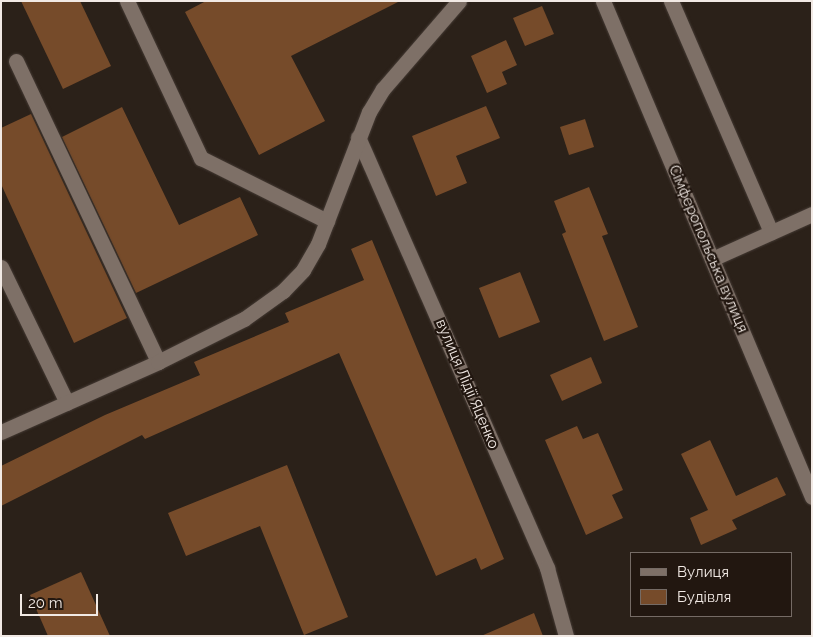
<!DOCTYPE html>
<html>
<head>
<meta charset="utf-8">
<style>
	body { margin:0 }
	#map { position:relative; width:813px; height:637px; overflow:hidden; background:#2b2119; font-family:Raleway,sans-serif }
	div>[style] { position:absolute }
	.building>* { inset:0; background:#764b2a }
	.roads { filter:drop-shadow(0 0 1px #453b35) drop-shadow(0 0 1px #453b35) }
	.minor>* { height:15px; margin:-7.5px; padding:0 7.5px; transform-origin:7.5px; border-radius:7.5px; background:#7e7067 }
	span { translate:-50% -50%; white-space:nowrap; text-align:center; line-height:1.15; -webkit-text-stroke:4.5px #221710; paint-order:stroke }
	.street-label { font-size:15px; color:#f1e9e4 }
	.frame { position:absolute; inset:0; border:2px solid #f1e9e4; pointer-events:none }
	.legend { position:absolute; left:630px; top:552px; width:162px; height:65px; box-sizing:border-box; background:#221710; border:1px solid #756b65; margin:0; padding:6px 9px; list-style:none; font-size:15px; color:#f1e9e4 }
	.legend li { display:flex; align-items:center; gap:10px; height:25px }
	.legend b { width:25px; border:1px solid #756b65 }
	.scale { position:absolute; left:20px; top:594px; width:78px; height:22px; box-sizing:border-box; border:2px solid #f1e9e4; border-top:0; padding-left:6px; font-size:15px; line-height:18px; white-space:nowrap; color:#f1e9e4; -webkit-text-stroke:4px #221710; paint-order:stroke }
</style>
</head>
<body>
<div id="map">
	<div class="building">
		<div style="clip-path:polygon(21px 1px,80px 1px,111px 66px,63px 89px)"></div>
		<div style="clip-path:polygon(206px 1px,400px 1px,291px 56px,325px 121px,259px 155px,185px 12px)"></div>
		<div style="clip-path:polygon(542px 6px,554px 34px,525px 46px,513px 18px)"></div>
		<div style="clip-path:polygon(506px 40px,517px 65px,502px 72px,507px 84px,487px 93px,471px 56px)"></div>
		<div style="clip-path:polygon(486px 106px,500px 138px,456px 156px,467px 183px,436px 196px,412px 136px)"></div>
		<div style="clip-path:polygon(122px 107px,179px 225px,240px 197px,258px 235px,136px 293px,62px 137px)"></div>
		<div style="clip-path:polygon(31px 114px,127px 318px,74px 343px,1px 184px,1px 128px)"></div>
		<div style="clip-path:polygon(585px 119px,594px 147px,569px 155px,560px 127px)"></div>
		<div style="clip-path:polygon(589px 187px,608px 234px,602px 236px,638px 327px,604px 341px,562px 234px,566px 232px,554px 201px)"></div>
		<div style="clip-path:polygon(372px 240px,504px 559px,481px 570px,476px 558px,436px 576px,339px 353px,145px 439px,142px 435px,1px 506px,1px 466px,105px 415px,200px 375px,194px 362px,289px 322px,285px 313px,364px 280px,351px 249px)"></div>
		<div style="clip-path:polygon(520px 272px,540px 322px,499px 338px,479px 288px)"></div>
		<div style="clip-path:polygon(591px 357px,602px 383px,562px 401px,550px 375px)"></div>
		<div style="clip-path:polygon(577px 426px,583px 439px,598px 433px,623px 490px,612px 495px,623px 518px,586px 535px,545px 440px)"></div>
		<div style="clip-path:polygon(710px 440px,736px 496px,777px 477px,786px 495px,732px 520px,737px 529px,701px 545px,690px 518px,708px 510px,681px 454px)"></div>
		<div style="clip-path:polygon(287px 465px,348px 617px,304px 635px,260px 526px,186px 556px,168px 513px)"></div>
		<div style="clip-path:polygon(81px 572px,110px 636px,48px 636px,30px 595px)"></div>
		<div style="clip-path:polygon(534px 613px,543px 636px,481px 636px)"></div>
	</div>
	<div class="roads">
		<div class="minor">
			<div style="left:127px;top:1px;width:174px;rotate:64.8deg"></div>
			<div style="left:201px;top:158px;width:141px;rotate:26.6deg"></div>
			<div style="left:603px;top:1px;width:538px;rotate:67.15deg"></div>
			<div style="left:671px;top:1px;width:252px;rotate:66.6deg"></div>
			<div style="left:16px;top:61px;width:333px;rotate:64.7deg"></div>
			<div style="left:358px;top:137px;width:471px;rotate:66.3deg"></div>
			<div style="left:547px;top:568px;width:71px;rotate:74.4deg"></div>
			<div style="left:712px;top:259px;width:110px;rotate:-24.2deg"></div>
			<div style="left:1px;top:267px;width:151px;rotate:64.1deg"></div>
			<div style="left:1px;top:432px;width:172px;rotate:-24deg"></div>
			<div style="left:158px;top:362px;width:96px;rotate:-26.6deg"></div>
			<div style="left:244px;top:319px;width:48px;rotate:-35.7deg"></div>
			<div style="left:283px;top:291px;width:29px;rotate:-46deg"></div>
			<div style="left:303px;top:270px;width:30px;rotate:-60deg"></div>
			<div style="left:318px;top:244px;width:142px;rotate:-68.9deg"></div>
			<div style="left:369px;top:112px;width:27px;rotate:-59deg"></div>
			<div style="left:383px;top:89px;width:116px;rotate:-49.2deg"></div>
		</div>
	</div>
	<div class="street-label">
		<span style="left:708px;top:249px;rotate:67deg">Сімферопольська вулиця</span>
		<span style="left:467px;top:384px;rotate:67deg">вулиця Лідії Яценко</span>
	</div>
	<div class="frame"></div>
	<ul class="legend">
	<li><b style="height:6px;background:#7e7067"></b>Вулиця</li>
	<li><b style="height:14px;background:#764b2a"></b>Будівля</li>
	</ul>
	<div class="scale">20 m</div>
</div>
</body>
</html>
